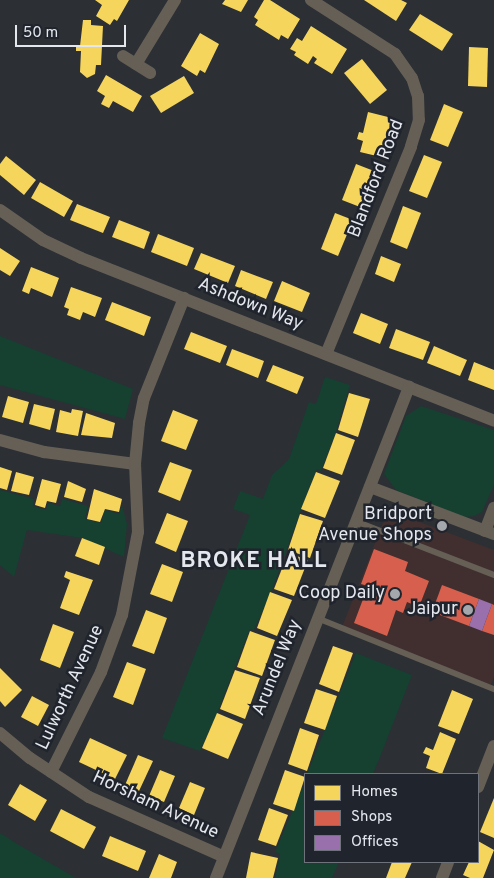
<!DOCTYPE html>
<html>
<head>
<meta charset="utf-8">
<style>
	body { margin:0 }
	#map { position:relative; width:494px; height:878px; overflow:hidden; background:#2c2f34; font-family:Overpass,sans-serif }
	div>[style] { position:absolute }
	.commercial>* { inset:0; background:#402f2e }
	.green>* { inset:0; background:#164030 }
	.homes>* { inset:0; background:#f6d55c }
	.shops>* { inset:0; background:#d6604d }
	.offices>* { inset:0; background:#9970ab }
	.service>* { height:6px; margin:-3px; padding:0 3px; transform-origin:3px; border-radius:3px; background:#655f56 }
	.minor>* { height:12px; margin:-6px; padding:0 6px; transform-origin:6px; border-radius:6px; background:#655f56 }
	.dots>* { width:14px; height:14px; translate:-50% -50%; box-sizing:border-box; border:2px solid #20242d; border-radius:50% }
	span { translate:-50% -50%; white-space:nowrap; text-align:center; line-height:1.15; -webkit-text-stroke:5px #20242d; paint-order:stroke }
	.street-label { font-size:18px; color:#e4e7ed }
	.poi-label { font-size:18px; color:#e4e7ed }
	.right { translate:-100% -50%; text-align:right }
	.district-label { font-size:22px; color:#e4e7ed; font-weight:700; letter-spacing:1px }
	.legend { position:absolute; left:304px; top:773px; width:175px; height:90px; box-sizing:border-box; background:#20242d; border:1px solid #6e727a; margin:0; padding:6px 9px; list-style:none; font-size:15px; color:#e4e7ed }
	.legend li { display:flex; align-items:center; gap:10px; height:25px }
	.legend b { width:25px; border:1px solid #6e727a }
	.scale { position:absolute; left:15px; top:25px; width:111px; height:22px; box-sizing:border-box; border:2px solid #e4e7ed; border-top:0; padding-left:6px; font-size:15px; line-height:18px; white-space:nowrap; color:#e4e7ed; -webkit-text-stroke:4px #20242d; paint-order:stroke }
</style>
</head>
<body>
<div id="map">
	<div class="commercial">
		<div style="clip-path:polygon(388px 510px,494px 550px,494px 677px,490px 687px,342px 627px)"></div>
	</div>
	<div class="green">
		<div style="clip-path:polygon(0 336px,133px 389px,125px 419px,0 385px)"></div>
		<div style="clip-path:polygon(325px 377px,350px 385px,336px 432px,321px 471px,317px 469px,309px 488px,272px 590px,254px 630px,250px 629px,218px 711px,200px 751px,162px 738px,250px 515px,233px 509px,240px 491px,263px 499px,272px 475px,289px 459px,309px 402px,316px 404px)"></div>
		<div style="clip-path:polygon(421px 406px,494px 430px,494px 485px,482px 512px,474px 516px,464px 517px,396px 490px,384px 474px,406px 416px)"></div>
		<div style="clip-path:polygon(0 490px,34px 499px,33px 506px,46px 510px,48px 503px,60px 506px,62px 499px,88px 506px,85px 519px,101px 523px,105px 510px,119px 514px,122px 505px,127px 524px,124px 557px,82px 538px,27px 530px,14px 577px,0 565px)"></div>
		<div style="clip-path:polygon(356px 653px,412px 675px,380px 757px,373px 774px,307px 774px)"></div>
		<div style="clip-path:polygon(305px 782px,305px 862px,339px 862px,332px 878px,275px 878px,280px 854px,275px 852px)"></div>
		<div style="clip-path:polygon(0 833px,19px 845px,76px 878px,0 878px)"></div>
	</div>
	<div class="homes">
		<div style="clip-path:polygon(95px 0,129px 0,117px 21px,114px 19px,110px 25px,96px 16px,102px 5px)"></div>
		<div style="clip-path:polygon(225px 0,248px 0,241px 12px,222px 4px)"></div>
		<div style="clip-path:polygon(264px 0,270px 0,300px 19px,288px 39px,281px 35px,279px 40px,255px 25px,258px 20px,254px 17px)"></div>
		<div style="clip-path:polygon(364px 0,401px 0,407px 3px,396px 21px)"></div>
		<div style="clip-path:polygon(420px 14px,453px 34px,442px 51px,409px 30px)"></div>
		<div style="clip-path:polygon(83px 20px,91px 20px,91px 25px,103px 26px,101px 65px,96px 65px,95px 74px,87px 78px,80px 72px,81px 51px,76px 51px,76px 45px,80px 46px)"></div>
		<div style="clip-path:polygon(311px 26px,347px 49px,332px 74px,314px 63px,317px 59px,313px 56px,308px 64px,294px 55px,296px 52px,290px 49px,297px 38px,302px 41px)"></div>
		<div style="clip-path:polygon(200px 33px,219px 44px,205px 73px,200px 70px,197px 76px,181px 66px)"></div>
		<div style="clip-path:polygon(469px 47px,488px 48px,487px 87px,468px 86px)"></div>
		<div style="clip-path:polygon(362px 59px,387px 90px,370px 104px,344px 73px)"></div>
		<div style="clip-path:polygon(106px 75px,142px 96px,133px 112px,113px 101px,109px 108px,101px 104px,105px 96px,97px 91px)"></div>
		<div style="clip-path:polygon(184px 76px,194px 93px,161px 113px,150px 96px)"></div>
		<div style="clip-path:polygon(444px 104px,463px 112px,448px 147px,430px 140px)"></div>
		<div style="clip-path:polygon(368px 112px,392px 118px,381px 157px,360px 152px,363px 141px,357px 139px,359px 132px,363px 133px)"></div>
		<div style="clip-path:polygon(424px 155px,442px 162px,427px 198px,409px 191px)"></div>
		<div style="clip-path:polygon(6px 156px,36px 180px,24px 195px,0 175px,0 164px)"></div>
		<div style="clip-path:polygon(356px 164px,374px 171px,360px 207px,342px 200px)"></div>
		<div style="clip-path:polygon(40px 182px,73px 201px,64px 217px,31px 198px)"></div>
		<div style="clip-path:polygon(77px 204px,110px 217px,103px 233px,70px 220px)"></div>
		<div style="clip-path:polygon(403px 206px,421px 213px,407px 249px,390px 242px)"></div>
		<div style="clip-path:polygon(335px 213px,353px 220px,338px 256px,321px 249px)"></div>
		<div style="clip-path:polygon(119px 220px,150px 232px,144px 249px,112px 237px)"></div>
		<div style="clip-path:polygon(158px 234px,194px 248px,187px 266px,151px 252px)"></div>
		<div style="clip-path:polygon(0 248px,20px 261px,10px 276px,0 270px)"></div>
		<div style="clip-path:polygon(201px 253px,235px 266px,228px 283px,194px 269px)"></div>
		<div style="clip-path:polygon(381px 256px,401px 264px,394px 282px,375px 274px)"></div>
		<div style="clip-path:polygon(31px 267px,59px 278px,52px 297px,31px 288px,29px 294px,22px 291px)"></div>
		<div style="clip-path:polygon(241px 270px,273px 282px,266px 299px,235px 286px)"></div>
		<div style="clip-path:polygon(282px 281px,310px 293px,302px 312px,274px 301px)"></div>
		<div style="clip-path:polygon(71px 287px,102px 298px,95px 317px,83px 312px,80px 320px,67px 315px,69px 309px,64px 307px)"></div>
		<div style="clip-path:polygon(112px 302px,151px 317px,144px 336px,105px 320px)"></div>
		<div style="clip-path:polygon(361px 313px,388px 324px,380px 344px,353px 333px)"></div>
		<div style="clip-path:polygon(396px 329px,430px 342px,423px 360px,389px 348px)"></div>
		<div style="clip-path:polygon(191px 332px,227px 346px,220px 363px,184px 349px)"></div>
		<div style="clip-path:polygon(434px 346px,467px 360px,460px 376px,427px 363px)"></div>
		<div style="clip-path:polygon(232px 349px,264px 361px,258px 378px,226px 365px)"></div>
		<div style="clip-path:polygon(474px 362px,494px 370px,494px 390px,468px 380px)"></div>
		<div style="clip-path:polygon(273px 365px,304px 377px,297px 394px,266px 381px)"></div>
		<div style="clip-path:polygon(349px 393px,370px 399px,358px 437px,338px 430px)"></div>
		<div style="clip-path:polygon(8px 396px,29px 402px,23px 423px,2px 417px)"></div>
		<div style="clip-path:polygon(34px 404px,55px 409px,50px 430px,29px 424px)"></div>
		<div style="clip-path:polygon(72px 409px,83px 411px,78px 436px,56px 432px,60px 410px,71px 413px)"></div>
		<div style="clip-path:polygon(173px 410px,198px 420px,186px 450px,161px 441px)"></div>
		<div style="clip-path:polygon(86px 413px,115px 423px,112px 438px,81px 435px)"></div>
		<div style="clip-path:polygon(336px 433px,355px 440px,342px 475px,323px 468px)"></div>
		<div style="clip-path:polygon(170px 462px,192px 470px,180px 501px,158px 492px)"></div>
		<div style="clip-path:polygon(0 467px,12px 471px,7px 490px,0 488px)"></div>
		<div style="clip-path:polygon(16px 472px,34px 477px,29px 495px,11px 491px)"></div>
		<div style="clip-path:polygon(316px 472px,340px 481px,325px 518px,301px 509px)"></div>
		<div style="clip-path:polygon(42px 479px,61px 484px,56px 503px,47px 501px,45px 508px,35px 505px)"></div>
		<div style="clip-path:polygon(68px 481px,86px 489px,82px 502px,64px 497px)"></div>
		<div style="clip-path:polygon(94px 489px,122px 499px,119px 512px,105px 509px,100px 522px,87px 519px)"></div>
		<div style="clip-path:polygon(167px 513px,188px 521px,176px 552px,155px 543px)"></div>
		<div style="clip-path:polygon(300px 514px,323px 521px,310px 558px,288px 550px)"></div>
		<div style="clip-path:polygon(82px 538px,105px 547px,99px 565px,75px 556px)"></div>
		<div style="clip-path:polygon(288px 553px,308px 560px,294px 596px,274px 589px)"></div>
		<div style="clip-path:polygon(162px 564px,183px 572px,172px 602px,150px 594px)"></div>
		<div style="clip-path:polygon(66px 571px,93px 580px,79px 615px,60px 608px,70px 580px,64px 577px)"></div>
		<div style="clip-path:polygon(270px 592px,292px 600px,277px 636px,257px 628px)"></div>
		<div style="clip-path:polygon(146px 610px,167px 618px,154px 654px,132px 646px)"></div>
		<div style="clip-path:polygon(53px 624px,74px 632px,60px 668px,40px 660px)"></div>
		<div style="clip-path:polygon(250px 631px,275px 640px,262px 676px,237px 667px)"></div>
		<div style="clip-path:polygon(333px 646px,353px 653px,339px 692px,319px 684px)"></div>
		<div style="clip-path:polygon(127px 662px,146px 669px,133px 705px,113px 697px)"></div>
		<div style="clip-path:polygon(0 668px,22px 690px,5px 707px,0 701px)"></div>
		<div style="clip-path:polygon(235px 670px,260px 678px,245px 719px,220px 709px)"></div>
		<div style="clip-path:polygon(316px 689px,337px 696px,325px 730px,304px 723px)"></div>
		<div style="clip-path:polygon(452px 690px,473px 699px,459px 734px,438px 726px)"></div>
		<div style="clip-path:polygon(32px 696px,49px 705px,38px 726px,21px 717px)"></div>
		<div style="clip-path:polygon(217px 713px,243px 724px,228px 759px,202px 748px)"></div>
		<div style="clip-path:polygon(300px 728px,319px 735px,307px 771px,288px 764px)"></div>
		<div style="clip-path:polygon(440px 732px,456px 739px,442px 774px,426px 768px,430px 756px,423px 753px,426px 747px,433px 750px)"></div>
		<div style="clip-path:polygon(90px 738px,127px 755px,115px 779px,79px 762px)"></div>
		<div style="clip-path:polygon(138px 755px,153px 761px,139px 791px,125px 785px)"></div>
		<div style="clip-path:polygon(160px 770px,175px 776px,164px 802px,149px 796px)"></div>
		<div style="clip-path:polygon(285px 770px,305px 777px,294px 811px,273px 804px)"></div>
		<div style="clip-path:polygon(190px 782px,205px 788px,194px 815px,179px 808px)"></div>
		<div style="clip-path:polygon(20px 784px,47px 800px,35px 821px,8px 805px)"></div>
		<div style="clip-path:polygon(494px 798px,494px 838px,480px 832px)"></div>
		<div style="clip-path:polygon(269px 808px,288px 815px,276px 846px,258px 840px)"></div>
		<div style="clip-path:polygon(61px 809px,96px 827px,84px 849px,50px 831px)"></div>
		<div style="clip-path:polygon(110px 836px,146px 851px,138px 871px,102px 856px)"></div>
		<div style="clip-path:polygon(478px 841px,494px 850px,483px 878px,470px 878px,463px 875px,469px 862px,478px 862px)"></div>
		<div style="clip-path:polygon(251px 852px,278px 858px,273px 878px,246px 878px)"></div>
		<div style="clip-path:polygon(159px 854px,177px 862px,171px 878px,149px 878px)"></div>
		<div style="clip-path:polygon(392px 862px,412px 862px,405px 878px,386px 878px)"></div>
	</div>
	<div class="shops">
		<div style="clip-path:polygon(374px 549px,408px 562px,405px 571px,429px 581px,419px 607px,407px 602px,403px 613px,396px 610px,387px 636px,354px 623px,368px 586px,361px 584px)"></div>
		<div style="clip-path:polygon(442px 585px,479px 599px,469px 626px,432px 612px)"></div>
		<div style="clip-path:polygon(492px 604px,494px 605px,494px 635px,482px 631px)"></div>
	</div>
	<div class="offices">
		<div style="clip-path:polygon(479px 599px,492px 604px,482px 631px,469px 626px)"></div>
	</div>
	<div class="service">
		<div style="left:355px;top:521px;width:149px;rotate:21.2deg"></div>
		<div style="left:317px;top:618px;width:191px;rotate:21.9deg"></div>
	</div>
	<div class="minor">
		<div style="left:311px;top:0;width:100px;rotate:32.7deg"></div>
		<div style="left:395px;top:54px;width:29px;rotate:55deg"></div>
		<div style="left:412px;top:78px;width:19px;rotate:72deg"></div>
		<div style="left:418px;top:96px;width:24px;rotate:88deg"></div>
		<div style="left:419px;top:120px;width:28px;rotate:107deg"></div>
		<div style="left:411px;top:147px;width:224px;rotate:112.3deg"></div>
		<div style="left:123px;top:56px;width:32px;rotate:32deg"></div>
		<div style="left:136px;top:64px;width:75px;rotate:-58.6deg"></div>
		<div style="left:0;top:210px;width:52px;rotate:34.9deg"></div>
		<div style="left:43px;top:240px;width:42px;rotate:25.3deg"></div>
		<div style="left:81px;top:258px;width:444px;rotate:21.5deg"></div>
		<div style="left:0;top:440px;width:46px;rotate:15.3deg"></div>
		<div style="left:44px;top:452px;width:92px;rotate:7.5deg"></div>
		<div style="left:370px;top:487px;width:133px;rotate:20.8deg"></div>
		<div style="left:485px;top:531px;width:25px;rotate:-69deg"></div>
		<div style="left:0;top:733px;width:39px;rotate:40deg"></div>
		<div style="left:30px;top:758px;width:71px;rotate:33.5deg"></div>
		<div style="left:89px;top:797px;width:145px;rotate:23.9deg"></div>
		<div style="left:51px;top:772px;width:112px;rotate:-63.4deg"></div>
		<div style="left:101px;top:672px;width:61px;rotate:-69.8deg"></div>
		<div style="left:122px;top:615px;width:85px;rotate:-79.1deg"></div>
		<div style="left:138px;top:532px;width:68px;rotate:-92.5deg"></div>
		<div style="left:135px;top:464px;width:41px;rotate:-84.4deg"></div>
		<div style="left:139px;top:423px;width:25px;rotate:-79deg"></div>
		<div style="left:144px;top:398px;width:108px;rotate:-68.2deg"></div>
		<div style="left:478px;top:787px;width:44px;rotate:-68.7deg"></div>
		<div style="left:216px;top:878px;width:528px;rotate:-68.54deg"></div>
		<div style="left:442px;top:878px;width:17px;rotate:-69deg"></div>
	</div>
	<div class="dots">
		<div style="left:442px;top:526px;background:#a4a7ac"></div>
		<div style="left:395px;top:594px;background:#a4a7ac"></div>
		<div style="left:468px;top:610px;background:#a4a7ac"></div>
	</div>
	<div class="street-label">
		<span style="left:377px;top:179px;rotate:-69deg">Blandford Road</span>
		<span style="left:250px;top:305px;rotate:22deg">Ashdown Way</span>
		<span style="left:278px;top:668px;rotate:-68deg">Arundel Way</span>
		<span style="left:71px;top:688px;rotate:-65deg">Lulworth Avenue</span>
		<span style="left:155px;top:806px;rotate:25deg">Horsham Avenue</span>
	</div>
	<div class="poi-label">
		<span class="right" style="left:432px;top:526px">Bridport<br>Avenue Shops</span>
		<span class="right" style="left:385px;top:594px">Coop Daily</span>
		<span class="right" style="left:458px;top:610px">Jaipur</span>
	</div>
	<div class="district-label">
		<span style="left:254px;top:562px">BROKE HALL</span>
	</div>
	<ul class="legend">
	<li><b style="height:14px;background:#f6d55c"></b>Homes</li>
	<li><b style="height:14px;background:#d6604d"></b>Shops</li>
	<li><b style="height:14px;background:#9970ab"></b>Offices</li>
	</ul>
	<div class="scale">50 m</div>
</div>
</body>
</html>
